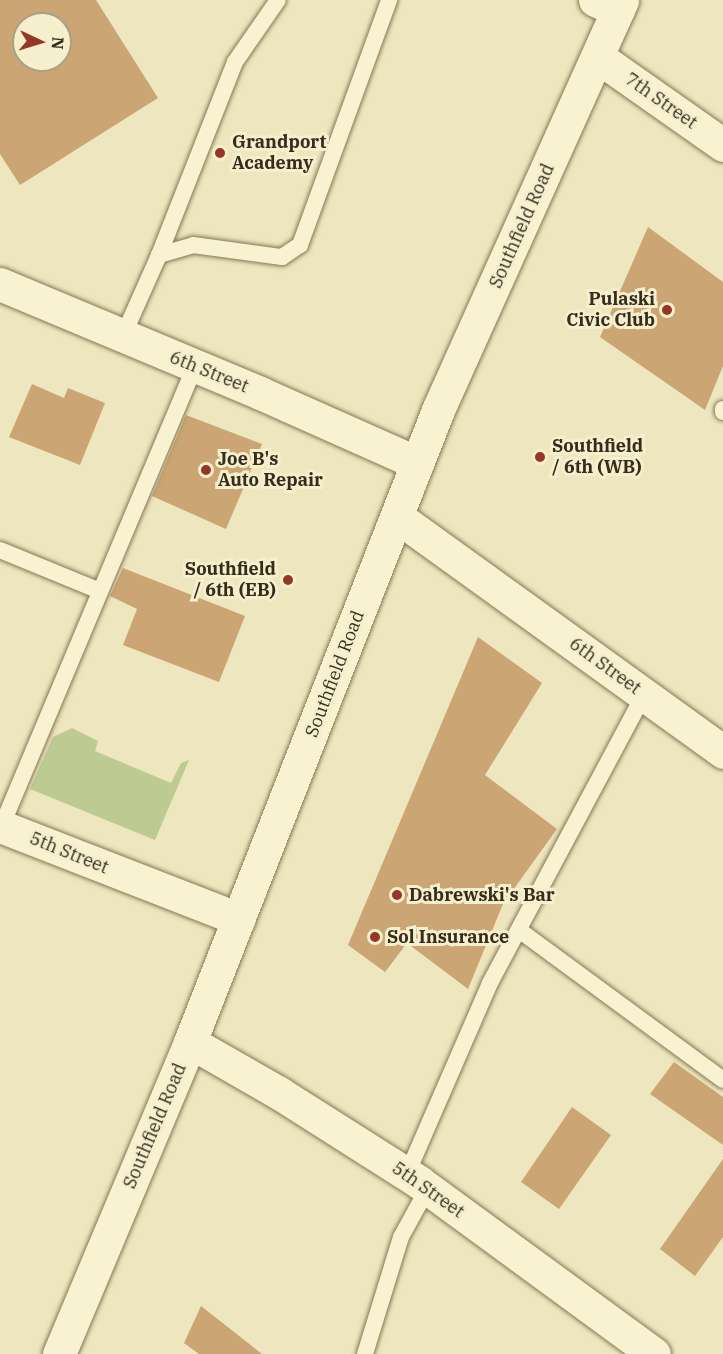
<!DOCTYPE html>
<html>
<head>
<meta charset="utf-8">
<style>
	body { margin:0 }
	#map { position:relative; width:723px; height:1354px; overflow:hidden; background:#eee6be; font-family:"IBM Plex Serif",serif }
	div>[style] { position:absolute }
	.green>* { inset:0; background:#bdcb93 }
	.building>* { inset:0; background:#cca574 }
	.roads { filter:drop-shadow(0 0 2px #867757) drop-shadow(0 0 2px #867757) }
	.lane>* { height:16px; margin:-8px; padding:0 8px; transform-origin:8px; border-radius:8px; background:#f9f2d1 }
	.street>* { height:33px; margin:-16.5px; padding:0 16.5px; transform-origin:16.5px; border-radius:16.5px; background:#f9f2d1 }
	.secondary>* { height:33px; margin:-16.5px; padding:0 16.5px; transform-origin:16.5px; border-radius:16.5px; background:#f9f2d1 }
	.dots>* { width:16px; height:16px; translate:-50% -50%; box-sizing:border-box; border:3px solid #f5efce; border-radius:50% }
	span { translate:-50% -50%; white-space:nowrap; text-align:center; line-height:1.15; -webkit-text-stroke:6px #f5efce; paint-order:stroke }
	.street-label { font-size:18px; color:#352c1c }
	.poi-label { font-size:18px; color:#352c1c; font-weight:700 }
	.left { translate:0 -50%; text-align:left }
	.right { translate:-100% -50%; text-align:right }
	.north { position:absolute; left:12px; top:12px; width:60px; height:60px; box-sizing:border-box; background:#f5efce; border:2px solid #a8a187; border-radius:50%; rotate:94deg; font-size:16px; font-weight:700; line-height:24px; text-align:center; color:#352c1c }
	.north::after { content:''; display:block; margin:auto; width:21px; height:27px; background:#953627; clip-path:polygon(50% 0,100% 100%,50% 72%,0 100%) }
</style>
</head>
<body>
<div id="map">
	<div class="green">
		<div style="clip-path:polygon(72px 728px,98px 741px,95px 751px,171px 783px,181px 763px,189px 760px,155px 840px,30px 789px,53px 737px)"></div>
	</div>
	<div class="building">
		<div style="clip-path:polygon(evenodd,0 0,96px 0,158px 98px,20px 185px,0 154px,0 0,24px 24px,60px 24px,60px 60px,24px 60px,24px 24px)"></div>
		<div style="clip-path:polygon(648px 227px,723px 282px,723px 366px,705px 410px,600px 337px)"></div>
		<div style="clip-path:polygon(32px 384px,64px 398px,68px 388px,105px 403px,80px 465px,9px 437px)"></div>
		<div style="clip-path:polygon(186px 415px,262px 444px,226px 529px,152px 496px)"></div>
		<div style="clip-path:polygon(123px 568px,245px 616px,219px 682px,123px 645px,137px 609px,110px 596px)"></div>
		<div style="clip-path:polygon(478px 637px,542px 683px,485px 775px,557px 829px,503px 904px,468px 989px,407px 943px,385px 972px,348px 945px)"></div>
		<div style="clip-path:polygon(674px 1062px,723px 1097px,723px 1145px,650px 1094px)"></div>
		<div style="clip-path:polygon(572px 1107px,611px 1135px,559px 1209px,521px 1182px)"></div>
		<div style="clip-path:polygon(723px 1159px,723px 1237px,695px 1276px,660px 1249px)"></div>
		<div style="clip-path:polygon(201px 1306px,262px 1354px,199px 1354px,184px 1343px)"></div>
	</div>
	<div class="roads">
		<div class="lane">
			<div style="left:159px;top:255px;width:207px;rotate:-68.5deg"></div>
			<div style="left:235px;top:62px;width:75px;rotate:-55.3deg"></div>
			<div style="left:123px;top:336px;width:89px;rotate:-66deg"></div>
			<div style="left:159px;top:255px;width:35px;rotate:-16deg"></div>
			<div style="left:193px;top:245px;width:90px;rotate:7.7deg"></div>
			<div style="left:282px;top:257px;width:22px;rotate:-34deg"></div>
			<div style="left:300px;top:245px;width:261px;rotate:-70deg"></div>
			<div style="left:723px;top:409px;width:3px;rotate:90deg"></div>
			<div style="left:0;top:550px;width:108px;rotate:22.3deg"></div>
			<div style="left:0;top:830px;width:503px;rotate:-67.2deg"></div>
			<div style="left:519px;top:930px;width:253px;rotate:36.3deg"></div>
			<div style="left:407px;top:1174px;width:208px;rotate:-66.5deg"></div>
			<div style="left:490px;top:983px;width:327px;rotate:-61.9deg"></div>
			<div style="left:365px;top:1354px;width:122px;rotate:-72.9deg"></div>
			<div style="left:401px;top:1237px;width:56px;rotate:-61.1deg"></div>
		</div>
		<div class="street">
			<div style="left:595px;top:0;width:25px;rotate:23deg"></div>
			<div style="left:598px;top:57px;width:153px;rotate:35.1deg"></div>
			<div style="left:0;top:284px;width:282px;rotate:22.7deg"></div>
			<div style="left:260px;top:393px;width:172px;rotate:24deg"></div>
			<div style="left:399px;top:518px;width:400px;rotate:35.8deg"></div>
			<div style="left:0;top:826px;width:256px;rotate:21.3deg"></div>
			<div style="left:190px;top:1042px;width:103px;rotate:29.8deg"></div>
			<div style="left:279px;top:1093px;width:166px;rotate:32.4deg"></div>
			<div style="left:419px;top:1182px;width:291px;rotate:36.2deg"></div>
		</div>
		<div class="secondary">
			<div style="left:59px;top:1354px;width:338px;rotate:-67.2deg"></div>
			<div style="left:190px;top:1042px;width:679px;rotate:-68.57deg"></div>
			<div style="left:438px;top:410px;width:449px;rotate:-65.8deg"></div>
		</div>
	</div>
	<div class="dots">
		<div style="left:220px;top:153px;background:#953627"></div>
		<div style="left:667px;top:310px;background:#953627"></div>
		<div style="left:540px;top:457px;background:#953627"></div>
		<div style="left:206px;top:470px;background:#953627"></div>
		<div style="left:288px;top:580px;background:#953627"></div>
		<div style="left:397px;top:895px;background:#953627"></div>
		<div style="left:375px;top:937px;background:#953627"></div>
	</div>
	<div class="street-label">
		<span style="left:661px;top:101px;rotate:35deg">7th Street</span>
		<span style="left:522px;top:226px;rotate:-66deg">Southfield Road</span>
		<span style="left:209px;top:372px;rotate:22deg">6th Street</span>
		<span style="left:605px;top:666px;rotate:36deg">6th Street</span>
		<span style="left:335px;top:674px;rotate:-69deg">Southfield Road</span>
		<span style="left:69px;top:853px;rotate:22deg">5th Street</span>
		<span style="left:155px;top:1126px;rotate:-67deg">Southfield Road</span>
		<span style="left:428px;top:1190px;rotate:35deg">5th Street</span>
	</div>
	<div class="poi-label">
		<span class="left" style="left:232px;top:153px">Grandport<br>Academy</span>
		<span class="right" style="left:655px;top:310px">Pulaski<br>Civic Club</span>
		<span class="left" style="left:552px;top:457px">Southfield<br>/ 6th (WB)</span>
		<span class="left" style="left:218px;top:470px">Joe B's<br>Auto Repair</span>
		<span class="right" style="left:276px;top:580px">Southfield<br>/ 6th (EB)</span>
		<span class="left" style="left:409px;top:895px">Dabrewski's Bar</span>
		<span class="left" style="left:387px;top:937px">Sol Insurance</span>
	</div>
	<div class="north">N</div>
</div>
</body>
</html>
